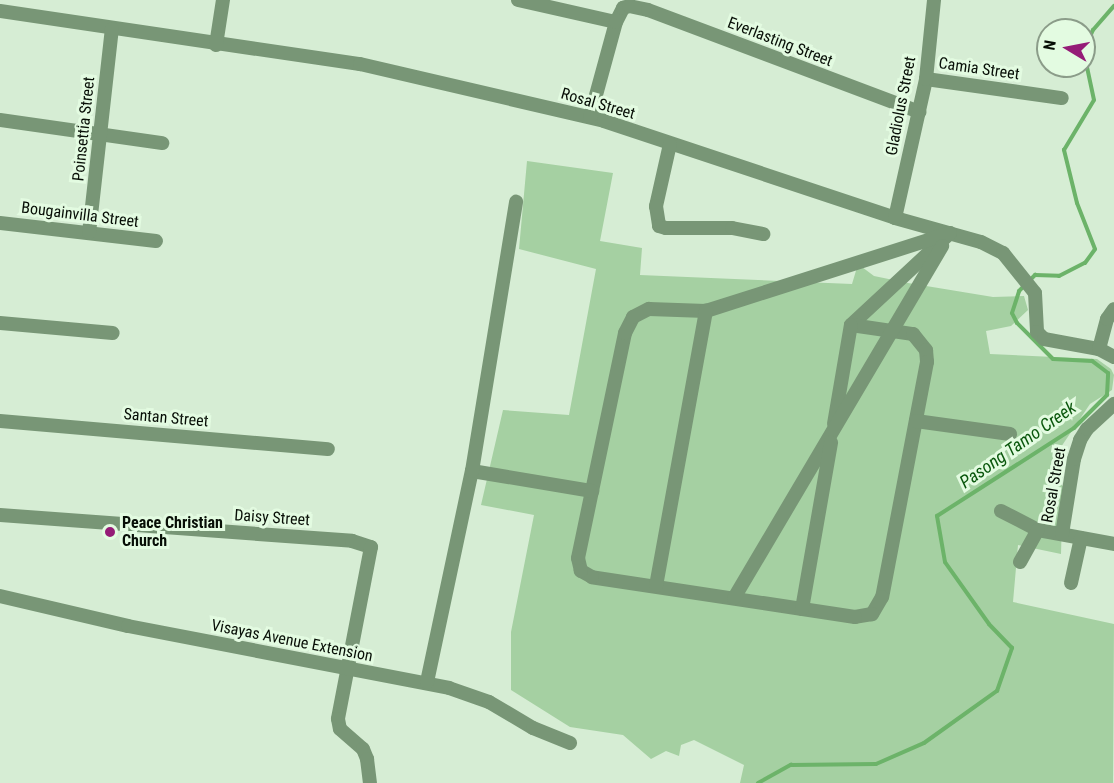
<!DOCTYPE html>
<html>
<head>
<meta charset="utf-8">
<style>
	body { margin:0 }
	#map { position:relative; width:1114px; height:783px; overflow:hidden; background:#d6edd4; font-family:"Roboto Condensed",sans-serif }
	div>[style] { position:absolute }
	.green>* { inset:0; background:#a5d0a2 }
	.stream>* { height:4px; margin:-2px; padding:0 2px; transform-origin:2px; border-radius:2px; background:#6cb369 }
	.street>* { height:14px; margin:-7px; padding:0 7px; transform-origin:7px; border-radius:7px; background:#789676 }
	.dots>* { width:16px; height:16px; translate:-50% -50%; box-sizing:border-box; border:3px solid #e3fbe1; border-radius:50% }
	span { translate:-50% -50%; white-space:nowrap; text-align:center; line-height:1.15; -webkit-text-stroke:6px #e3fbe1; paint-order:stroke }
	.street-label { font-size:16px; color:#070e06 }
	.poi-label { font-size:16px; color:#070e06; font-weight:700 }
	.left { translate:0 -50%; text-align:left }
	.water-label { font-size:18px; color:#0a570d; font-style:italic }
	.north { position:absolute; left:1036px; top:18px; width:60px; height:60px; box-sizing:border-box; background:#e3fbe1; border:2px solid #8b9c89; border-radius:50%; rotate:280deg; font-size:16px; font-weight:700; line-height:24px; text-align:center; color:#070e06 }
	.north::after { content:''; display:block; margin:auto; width:21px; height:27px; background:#951c77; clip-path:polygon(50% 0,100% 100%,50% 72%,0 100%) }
</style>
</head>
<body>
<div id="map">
	<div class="green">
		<div style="clip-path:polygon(527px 161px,613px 173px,600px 241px,642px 248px,640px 275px,852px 284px,858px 264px,874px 276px,908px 283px,993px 297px,1024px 296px,1028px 310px,1011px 326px,986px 331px,990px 354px,1097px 359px,1111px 369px,1114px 375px,1112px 390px,1090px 404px,1061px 447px,1055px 480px,1063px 486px,1061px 554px,1018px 545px,1013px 602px,1114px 624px,1113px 783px,740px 783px,744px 765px,694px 740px,681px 745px,679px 756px,666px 751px,651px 759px,623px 735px,570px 727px,511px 690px,511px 632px,534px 515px,481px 505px,503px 410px,569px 415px,596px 269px,519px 249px)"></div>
	</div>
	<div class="stream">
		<div style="left:1084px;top:51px;width:23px;rotate:-67deg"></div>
		<div style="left:1093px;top:30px;width:32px;rotate:-49deg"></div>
		<div style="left:758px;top:783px;width:38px;rotate:-29deg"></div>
		<div style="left:791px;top:765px;width:85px;rotate:-0.7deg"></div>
		<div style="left:876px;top:764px;width:52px;rotate:-23.6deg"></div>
		<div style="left:924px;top:743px;width:90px;rotate:-35.5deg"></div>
		<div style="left:997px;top:691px;width:46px;rotate:-70.8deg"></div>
		<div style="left:1012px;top:648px;width:33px;rotate:-134deg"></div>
		<div style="left:989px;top:624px;width:76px;rotate:-125.4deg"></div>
		<div style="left:945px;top:562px;width:47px;rotate:-99.9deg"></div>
		<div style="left:937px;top:516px;width:163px;rotate:-32.7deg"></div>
		<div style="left:1074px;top:428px;width:47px;rotate:-45deg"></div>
		<div style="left:1107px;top:395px;width:22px;rotate:-87deg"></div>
		<div style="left:1108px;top:373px;width:20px;rotate:-143deg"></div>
		<div style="left:1092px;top:361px;width:39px;rotate:-177deg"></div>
		<div style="left:1053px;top:359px;width:51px;rotate:-135deg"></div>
		<div style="left:1017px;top:323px;width:11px;rotate:-117deg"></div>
		<div style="left:1012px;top:313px;width:23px;rotate:-72deg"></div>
		<div style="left:1019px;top:291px;width:23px;rotate:-45deg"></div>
		<div style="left:1035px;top:275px;width:24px;rotate:2deg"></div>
		<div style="left:1059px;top:276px;width:29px;rotate:-27deg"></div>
		<div style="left:1085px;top:263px;width:17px;rotate:-54deg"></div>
		<div style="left:1095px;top:249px;width:49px;rotate:-111.4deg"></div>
		<div style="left:1077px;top:203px;width:55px;rotate:-103.8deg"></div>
		<div style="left:1064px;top:150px;width:58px;rotate:-59deg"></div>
		<div style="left:1094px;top:100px;width:48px;rotate:-102deg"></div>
	</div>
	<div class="street">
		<div style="left:518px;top:0;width:100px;rotate:12.7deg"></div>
		<div style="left:0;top:11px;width:364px;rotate:8.4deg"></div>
		<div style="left:360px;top:64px;width:251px;rotate:13.1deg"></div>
		<div style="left:604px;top:121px;width:307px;rotate:18.4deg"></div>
		<div style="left:895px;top:218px;width:89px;rotate:15.6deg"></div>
		<div style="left:981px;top:242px;width:25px;rotate:27deg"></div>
		<div style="left:1003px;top:253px;width:51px;rotate:51.3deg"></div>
		<div style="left:1035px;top:293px;width:39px;rotate:87deg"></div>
		<div style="left:1037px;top:332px;width:10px;rotate:45deg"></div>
		<div style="left:1044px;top:339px;width:56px;rotate:10.3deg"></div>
		<div style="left:1099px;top:349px;width:17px;rotate:28deg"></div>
		<div style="left:216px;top:45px;width:46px;rotate:-81.2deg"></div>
		<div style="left:926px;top:79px;width:137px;rotate:8deg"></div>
		<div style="left:590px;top:117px;width:98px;rotate:-74.7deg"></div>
		<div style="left:616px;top:22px;width:16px;rotate:-63deg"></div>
		<div style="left:623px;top:8px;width:6px;rotate:-18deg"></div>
		<div style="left:629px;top:6px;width:19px;rotate:12deg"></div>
		<div style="left:648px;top:10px;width:290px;rotate:20.6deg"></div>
		<div style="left:0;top:120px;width:164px;rotate:8.1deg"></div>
		<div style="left:670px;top:144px;width:64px;rotate:102.7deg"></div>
		<div style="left:656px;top:206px;width:20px;rotate:81deg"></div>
		<div style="left:659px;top:226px;width:7px;rotate:16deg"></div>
		<div style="left:666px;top:228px;width:66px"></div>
		<div style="left:732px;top:228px;width:32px;rotate:11deg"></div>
		<div style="left:895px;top:218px;width:142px;rotate:-77.4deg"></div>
		<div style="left:926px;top:79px;width:79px;rotate:-84.2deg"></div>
		<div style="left:0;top:223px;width:157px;rotate:6.6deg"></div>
		<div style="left:89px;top:233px;width:205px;rotate:-83.6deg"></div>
		<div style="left:950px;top:233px;width:135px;rotate:137.1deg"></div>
		<div style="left:851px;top:325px;width:63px;rotate:8.3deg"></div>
		<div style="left:913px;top:334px;width:21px;rotate:51deg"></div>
		<div style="left:926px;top:350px;width:12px;rotate:85deg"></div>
		<div style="left:927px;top:362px;width:239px;rotate:100.8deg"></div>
		<div style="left:882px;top:597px;width:20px;rotate:120deg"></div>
		<div style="left:872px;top:614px;width:17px;rotate:170deg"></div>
		<div style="left:855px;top:617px;width:266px;rotate:-171.4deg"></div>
		<div style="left:592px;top:577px;width:13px;rotate:-151deg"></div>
		<div style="left:581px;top:571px;width:13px;rotate:-103deg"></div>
		<div style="left:578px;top:558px;width:230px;rotate:-78.2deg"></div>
		<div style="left:625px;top:333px;width:18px;rotate:-63deg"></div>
		<div style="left:633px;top:317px;width:18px;rotate:-27deg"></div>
		<div style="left:649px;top:309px;width:57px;rotate:2deg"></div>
		<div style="left:706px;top:311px;width:256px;rotate:-17.7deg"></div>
		<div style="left:0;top:323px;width:113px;rotate:5.1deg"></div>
		<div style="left:1099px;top:349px;width:31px;rotate:-75deg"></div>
		<div style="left:1107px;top:319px;width:12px;rotate:-55deg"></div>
		<div style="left:0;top:421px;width:329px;rotate:4.9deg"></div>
		<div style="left:916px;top:421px;width:95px;rotate:7.9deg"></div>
		<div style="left:834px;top:424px;width:100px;rotate:-80.3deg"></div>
		<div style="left:472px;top:471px;width:122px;rotate:9.5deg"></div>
		<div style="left:1001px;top:511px;width:42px;rotate:27.2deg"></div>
		<div style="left:1038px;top:530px;width:77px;rotate:10.4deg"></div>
		<div style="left:0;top:515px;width:353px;rotate:4.2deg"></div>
		<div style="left:352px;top:541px;width:20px;rotate:18deg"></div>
		<div style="left:371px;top:547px;width:175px;rotate:100.9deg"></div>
		<div style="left:338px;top:719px;width:10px;rotate:79deg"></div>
		<div style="left:340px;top:729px;width:30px;rotate:41deg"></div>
		<div style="left:363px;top:749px;width:11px;rotate:68deg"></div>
		<div style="left:367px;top:759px;width:24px;rotate:83deg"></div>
		<div style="left:1062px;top:534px;width:76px;rotate:-80.9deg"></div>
		<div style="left:1074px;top:459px;width:20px;rotate:-72deg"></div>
		<div style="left:1080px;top:440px;width:13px;rotate:-58deg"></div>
		<div style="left:1087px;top:429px;width:37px;rotate:-43deg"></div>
		<div style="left:1020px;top:562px;width:37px;rotate:-61deg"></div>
		<div style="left:1071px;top:583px;width:46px;rotate:-77.5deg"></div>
		<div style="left:656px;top:586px;width:280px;rotate:-79.7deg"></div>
		<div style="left:0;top:596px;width:131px;rotate:13.2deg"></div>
		<div style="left:128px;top:626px;width:327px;rotate:10.9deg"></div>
		<div style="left:449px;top:688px;width:42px;rotate:19.3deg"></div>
		<div style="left:489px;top:702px;width:51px;rotate:30.6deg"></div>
		<div style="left:533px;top:728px;width:40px;rotate:22deg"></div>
		<div style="left:734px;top:598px;width:409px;rotate:-59.4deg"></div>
		<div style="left:802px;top:609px;width:169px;rotate:-80.1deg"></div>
		<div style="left:427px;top:682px;width:216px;rotate:-78deg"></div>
		<div style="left:472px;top:471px;width:273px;rotate:-80.7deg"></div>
	</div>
	<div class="dots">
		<div style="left:110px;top:532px;background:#951c77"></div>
	</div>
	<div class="street-label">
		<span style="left:780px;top:42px;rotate:21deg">Everlasting Street</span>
		<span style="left:979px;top:69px;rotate:8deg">Camia Street</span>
		<span style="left:598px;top:104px;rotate:16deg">Rosal Street</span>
		<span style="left:901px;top:106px;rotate:-79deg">Gladiolus Street</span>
		<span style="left:84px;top:129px;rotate:-84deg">Poinsettia Street</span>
		<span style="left:80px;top:215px;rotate:7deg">Bougainvilla Street</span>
		<span style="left:166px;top:418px;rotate:5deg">Santan Street</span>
		<span style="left:1054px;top:485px;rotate:-80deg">Rosal Street</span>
		<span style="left:272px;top:518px;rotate:4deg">Daisy Street</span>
		<span style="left:292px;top:641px;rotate:11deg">Visayas Avenue Extension</span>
	</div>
	<div class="poi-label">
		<span class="left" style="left:122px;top:532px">Peace Christian<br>Church</span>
	</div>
	<div class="water-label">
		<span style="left:1018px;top:445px;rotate:-35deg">Pasong Tamo Creek</span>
	</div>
	<div class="north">N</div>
</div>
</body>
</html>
